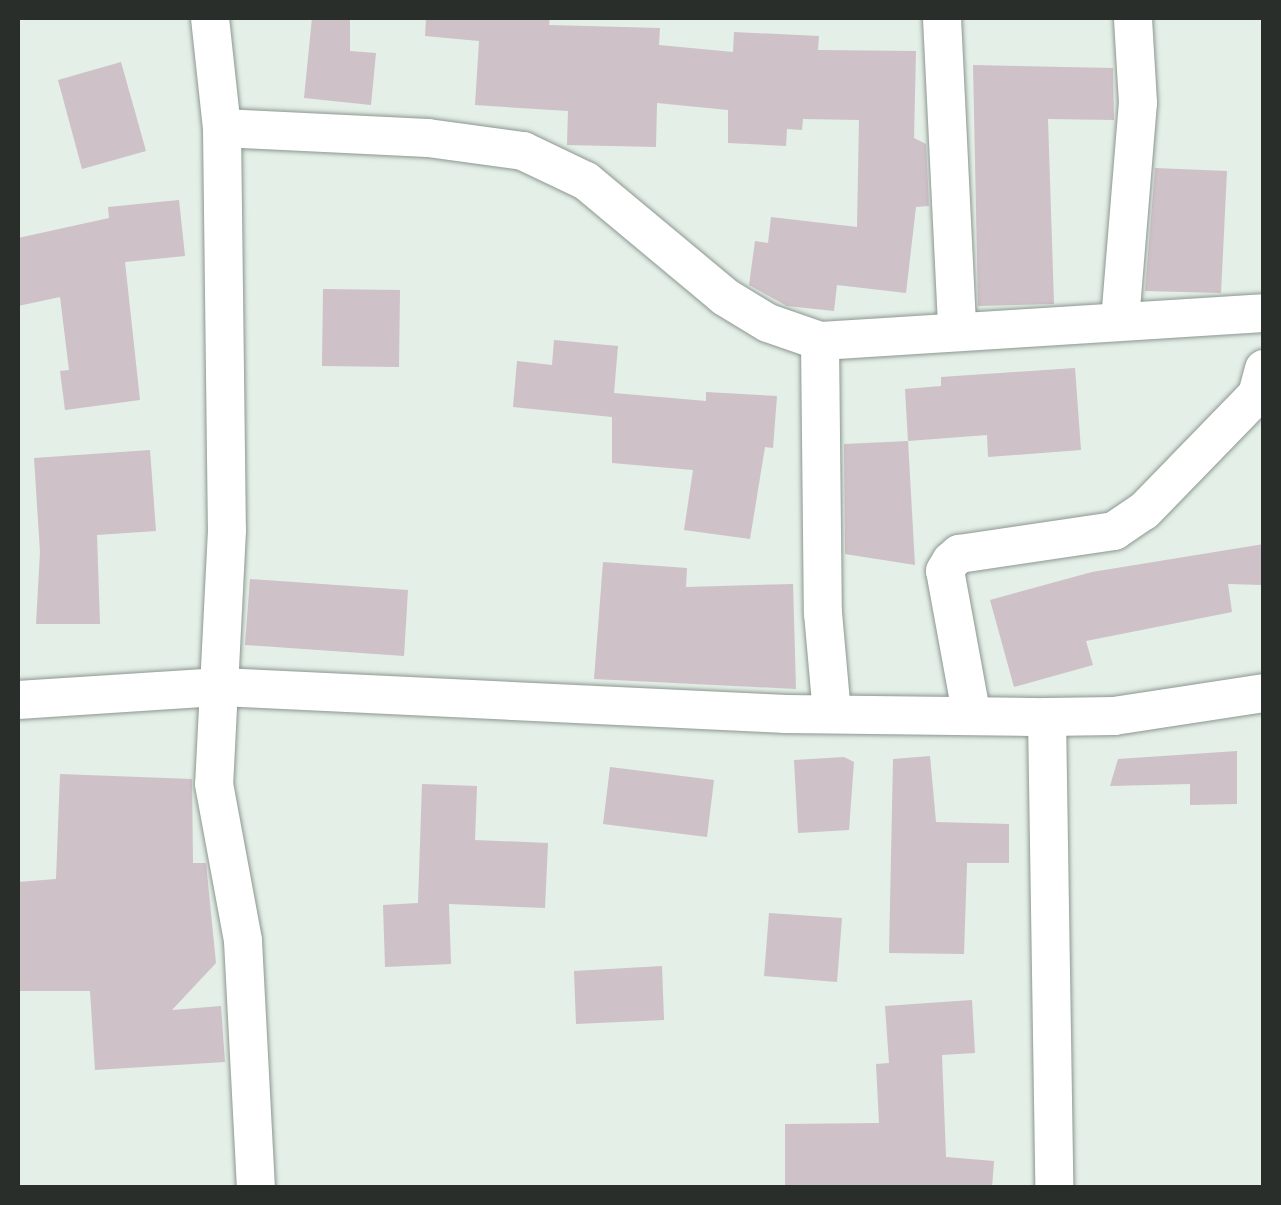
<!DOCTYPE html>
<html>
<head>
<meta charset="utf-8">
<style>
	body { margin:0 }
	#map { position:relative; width:1281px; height:1205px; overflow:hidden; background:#e3efe7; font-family:"Titillium Web",sans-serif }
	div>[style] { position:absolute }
	.building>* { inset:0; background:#cec1c7 }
	.roads { filter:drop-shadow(0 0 2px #8c9790) drop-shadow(0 0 2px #8c9790) }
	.minor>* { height:38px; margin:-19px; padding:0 19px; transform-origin:19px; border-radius:19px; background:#fff }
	span { translate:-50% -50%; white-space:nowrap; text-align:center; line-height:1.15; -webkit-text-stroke:10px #f0fcf4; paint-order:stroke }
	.frame { position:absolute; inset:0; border:20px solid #292e2b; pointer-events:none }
</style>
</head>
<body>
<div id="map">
	<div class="building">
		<div style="clip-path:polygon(312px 18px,350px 18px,350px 51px,376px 53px,371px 105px,304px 98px)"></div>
		<div style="clip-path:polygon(426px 18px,550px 18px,549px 25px,660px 28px,659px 45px,733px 52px,734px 32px,819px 36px,818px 50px,916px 51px,914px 138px,926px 144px,929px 206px,916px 207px,906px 293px,837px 285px,834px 311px,787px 306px,749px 285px,755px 241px,768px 243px,771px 217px,857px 227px,859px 120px,803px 119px,802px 130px,787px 129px,786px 146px,728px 143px,728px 110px,657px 103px,656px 147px,567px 145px,568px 111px,475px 105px,479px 41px,425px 36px)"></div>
		<div style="clip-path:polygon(121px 62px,146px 151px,82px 169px,58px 80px)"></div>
		<div style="clip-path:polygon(973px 65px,1113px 68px,1114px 120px,1048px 119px,1054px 304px,978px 306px)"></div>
		<div style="clip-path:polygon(1155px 168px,1227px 171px,1221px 293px,1145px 291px)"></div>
		<div style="clip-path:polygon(179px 200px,185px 256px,125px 262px,140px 400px,65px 410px,60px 371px,69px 370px,60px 297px,18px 306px,18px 238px,109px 218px,108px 207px)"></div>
		<div style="clip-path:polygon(323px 289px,400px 290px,399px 367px,322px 366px)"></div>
		<div style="clip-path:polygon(554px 340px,618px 346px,614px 393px,706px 401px,706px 392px,777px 396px,773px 448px,765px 447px,750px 539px,684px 530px,693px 470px,612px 463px,612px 417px,513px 407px,517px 361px,552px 365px)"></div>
		<div style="clip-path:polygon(1075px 368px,1081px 450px,988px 457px,987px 435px,908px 441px,905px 389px,941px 386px,941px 377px)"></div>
		<div style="clip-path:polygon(908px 441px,915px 565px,845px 554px,844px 444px)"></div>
		<div style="clip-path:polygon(150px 450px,156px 531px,97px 535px,100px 624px,36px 624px,40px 552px,34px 458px)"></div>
		<div style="clip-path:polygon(1264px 544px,1264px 585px,1228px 584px,1232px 612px,1086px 641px,1093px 665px,1014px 687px,990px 600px,1092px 572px)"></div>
		<div style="clip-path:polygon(603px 562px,687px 568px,686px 587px,793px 584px,796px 689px,594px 679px)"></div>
		<div style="clip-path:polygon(250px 579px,408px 590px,404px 656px,245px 645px)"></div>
		<div style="clip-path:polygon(1237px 751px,1237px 804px,1190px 805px,1190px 784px,1110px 786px,1118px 759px)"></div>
		<div style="clip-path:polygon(930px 756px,936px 822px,1009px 824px,1009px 863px,967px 863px,964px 954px,889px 953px,893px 759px)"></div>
		<div style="clip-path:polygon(844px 757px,854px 762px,849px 830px,798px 833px,794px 760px)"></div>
		<div style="clip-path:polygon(610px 767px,714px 780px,707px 837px,603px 824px)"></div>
		<div style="clip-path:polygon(60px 774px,192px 779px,193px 863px,206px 863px,216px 963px,172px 1010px,221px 1006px,225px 1062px,95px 1070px,90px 991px,18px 991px,18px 882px,56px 879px)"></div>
		<div style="clip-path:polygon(422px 784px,477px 786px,475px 840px,548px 843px,545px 908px,449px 904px,451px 964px,385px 967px,383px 905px,418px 903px)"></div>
		<div style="clip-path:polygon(769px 913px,842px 918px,837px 982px,764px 976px)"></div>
		<div style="clip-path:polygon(662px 966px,664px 1020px,576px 1024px,574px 971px)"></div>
		<div style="clip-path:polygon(972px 1000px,975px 1053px,942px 1055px,946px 1157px,994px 1161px,992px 1188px,785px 1186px,785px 1124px,879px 1123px,876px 1064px,889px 1063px,885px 1006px)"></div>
	</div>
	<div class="roads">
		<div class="minor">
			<div style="left:210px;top:18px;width:111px;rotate:83.8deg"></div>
			<div style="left:222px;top:128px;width:402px;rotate:89.3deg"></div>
			<div style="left:227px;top:530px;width:254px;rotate:92.9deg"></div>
			<div style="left:214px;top:784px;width:160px;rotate:79.5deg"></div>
			<div style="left:243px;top:941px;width:247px;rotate:87deg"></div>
			<div style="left:942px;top:18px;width:311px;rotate:87.2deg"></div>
			<div style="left:222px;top:128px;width:206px;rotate:2.8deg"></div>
			<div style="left:428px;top:138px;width:96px;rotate:7.8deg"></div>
			<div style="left:523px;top:151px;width:70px;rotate:25.5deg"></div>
			<div style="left:586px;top:181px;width:181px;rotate:39.8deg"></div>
			<div style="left:725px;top:297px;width:50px;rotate:31.2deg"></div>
			<div style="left:768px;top:323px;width:55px;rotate:19.1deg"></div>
			<div style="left:820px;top:341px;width:445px;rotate:-3.6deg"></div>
			<div style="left:1120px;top:321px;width:219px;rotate:-85.3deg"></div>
			<div style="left:1138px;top:103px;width:85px;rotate:-93.4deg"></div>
			<div style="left:820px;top:341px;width:272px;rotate:89.4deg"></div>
			<div style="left:823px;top:613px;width:100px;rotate:84.9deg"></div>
			<div style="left:18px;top:700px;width:203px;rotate:-3.7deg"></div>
			<div style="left:221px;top:687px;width:566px;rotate:2.74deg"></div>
			<div style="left:786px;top:714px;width:261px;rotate:0.7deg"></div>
			<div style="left:1047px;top:717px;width:67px;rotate:-0.9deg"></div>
			<div style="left:1114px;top:716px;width:152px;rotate:-8.7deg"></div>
			<div style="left:971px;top:712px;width:143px;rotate:-100.4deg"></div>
			<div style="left:945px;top:571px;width:12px;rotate:-59deg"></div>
			<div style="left:951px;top:561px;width:11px;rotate:-41deg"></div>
			<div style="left:959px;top:554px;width:157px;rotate:-8.4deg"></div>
			<div style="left:1114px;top:531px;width:36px;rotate:-34deg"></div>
			<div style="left:1144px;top:511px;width:162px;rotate:-45.8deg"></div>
			<div style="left:1257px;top:395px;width:27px;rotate:-75deg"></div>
			<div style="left:1047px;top:717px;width:471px;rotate:89.1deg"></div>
		</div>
	</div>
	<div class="frame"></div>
</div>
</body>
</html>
